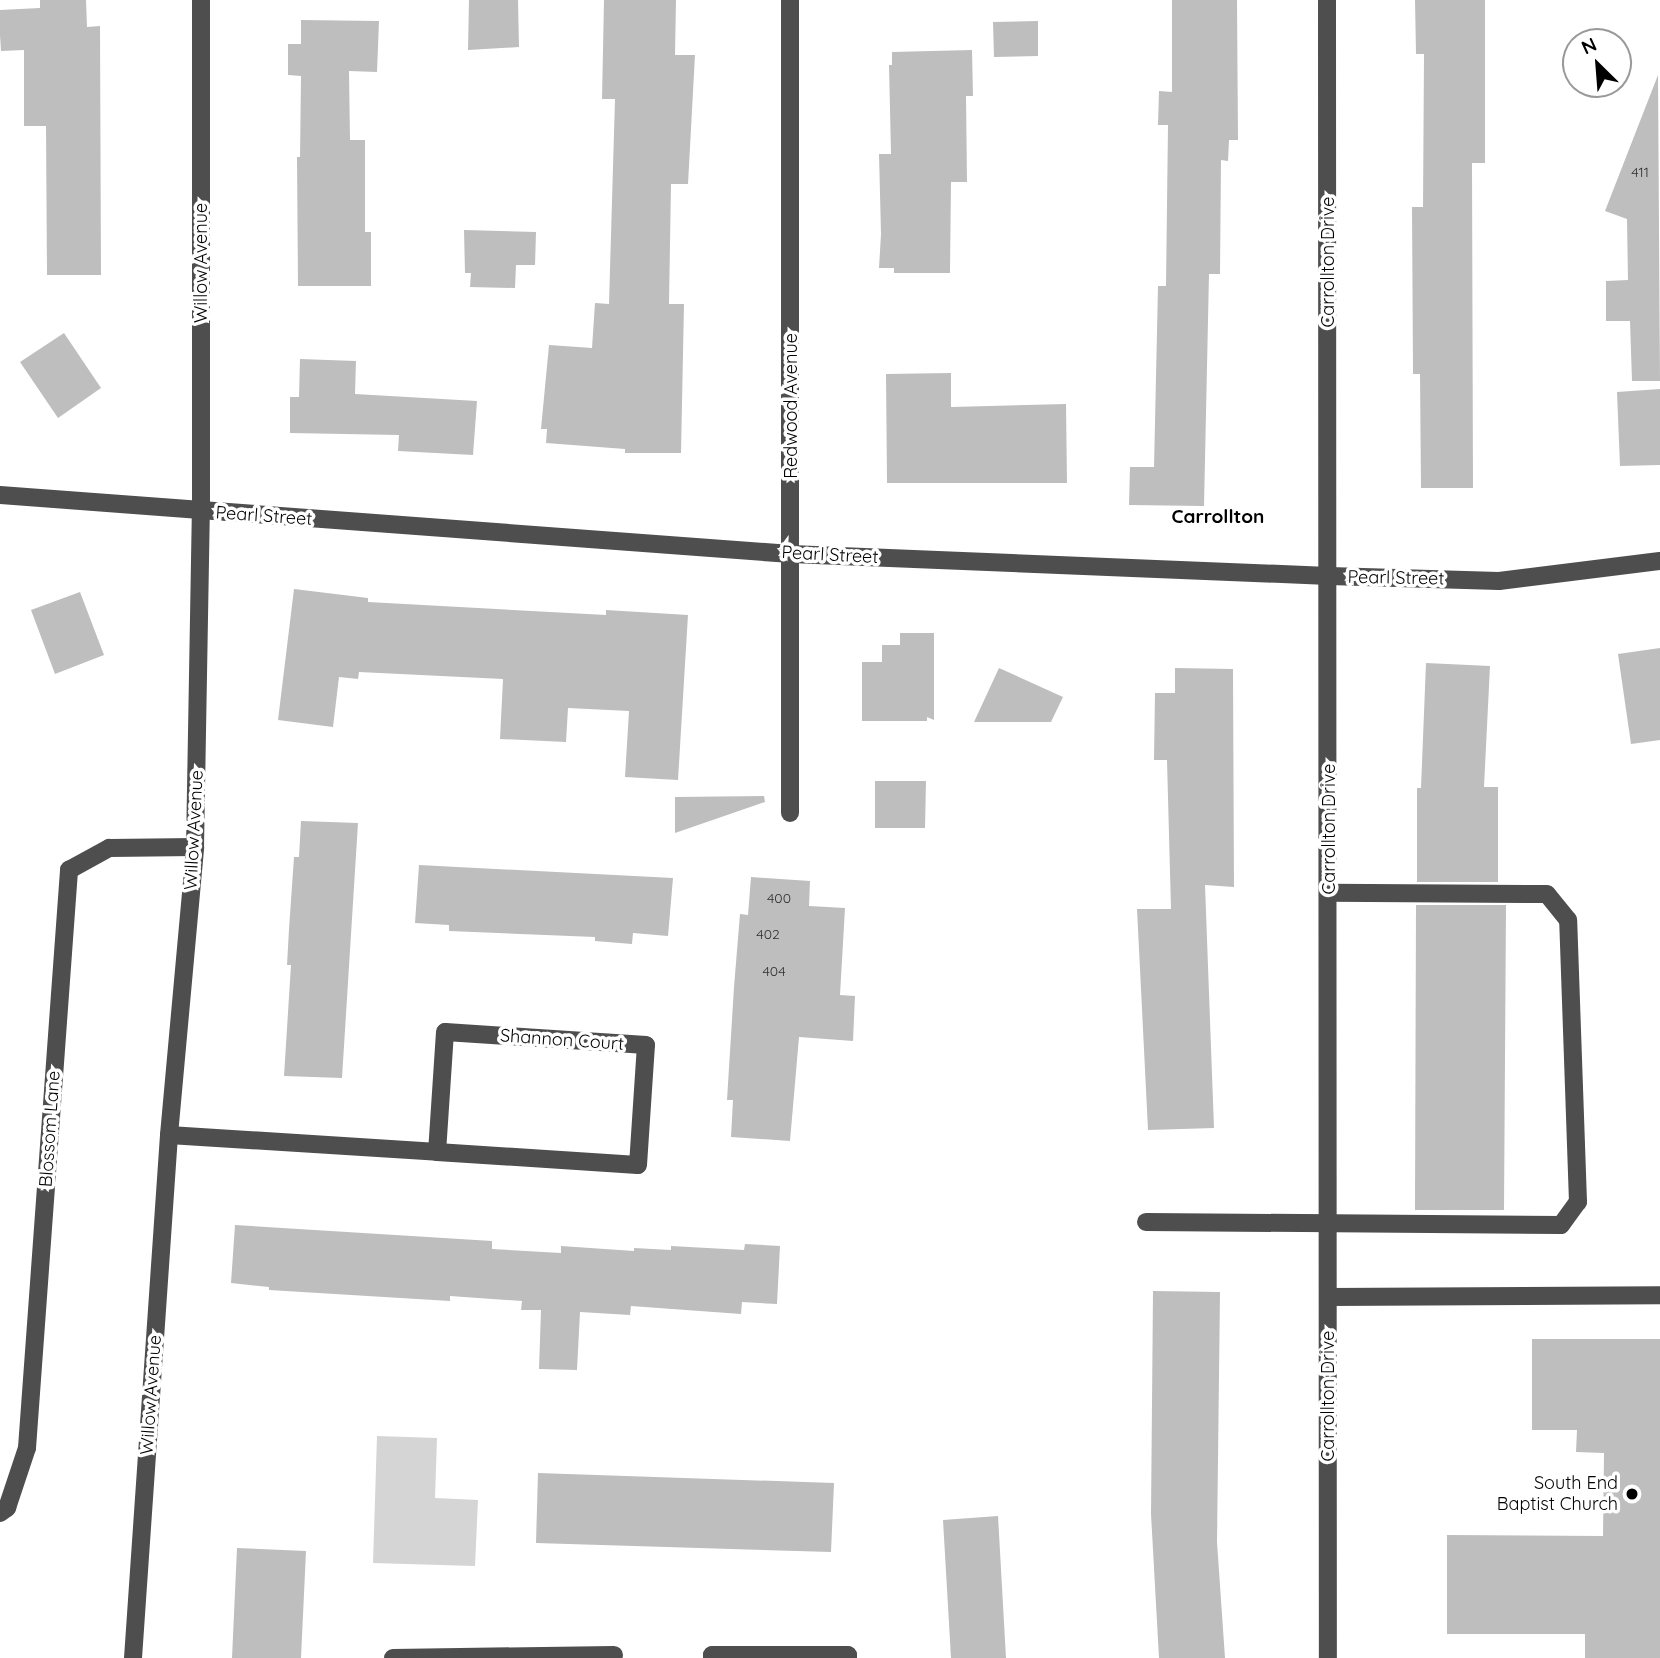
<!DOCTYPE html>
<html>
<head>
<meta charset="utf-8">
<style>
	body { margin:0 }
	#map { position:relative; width:1660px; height:1658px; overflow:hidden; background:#fff; font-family:Quicksand,sans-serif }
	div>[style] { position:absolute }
	.green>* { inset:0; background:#d5d5d5 }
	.building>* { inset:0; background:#bebebe }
	.minor>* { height:18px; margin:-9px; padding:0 9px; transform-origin:9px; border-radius:9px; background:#4e4e4e }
	.dots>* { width:19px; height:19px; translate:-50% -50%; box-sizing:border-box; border:4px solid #fff; border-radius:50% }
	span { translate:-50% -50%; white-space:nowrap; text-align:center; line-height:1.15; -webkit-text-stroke:7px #fff; paint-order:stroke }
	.number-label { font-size:14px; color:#303030 }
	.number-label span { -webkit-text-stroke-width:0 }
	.street-label { font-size:18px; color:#000 }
	.poi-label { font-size:18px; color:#000 }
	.right { translate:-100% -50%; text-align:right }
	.neighbourhood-label { font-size:19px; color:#000; font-weight:700 }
	.north { position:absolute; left:1562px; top:28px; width:70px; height:70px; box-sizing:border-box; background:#fff; border:2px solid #999; border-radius:50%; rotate:335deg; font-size:19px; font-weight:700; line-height:28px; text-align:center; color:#000 }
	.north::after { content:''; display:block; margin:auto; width:24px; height:32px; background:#000; clip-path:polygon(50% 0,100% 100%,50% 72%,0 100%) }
</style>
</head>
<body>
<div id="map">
	<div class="green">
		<div style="clip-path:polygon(377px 1436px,437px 1438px,435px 1498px,478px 1500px,475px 1566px,373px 1563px)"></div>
	</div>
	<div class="building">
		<div style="clip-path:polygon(40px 0,86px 0,87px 27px,100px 26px,101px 275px,47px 275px,46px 126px,24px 126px,24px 50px,1px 51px,0 35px,0 10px,40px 8px)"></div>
		<div style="clip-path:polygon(469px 0,518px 0,519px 47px,468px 50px)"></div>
		<div style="clip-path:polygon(604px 0,676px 0,675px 55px,695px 55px,688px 184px,671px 184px,669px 304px,684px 304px,681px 453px,625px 453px,625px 449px,546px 443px,547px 429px,541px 429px,549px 345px,592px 348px,595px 303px,609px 304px,615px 99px,602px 99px)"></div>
		<div style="clip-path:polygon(1172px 0,1237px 0,1238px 140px,1229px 140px,1228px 161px,1221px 160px,1220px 274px,1209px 274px,1204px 506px,1129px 505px,1130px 467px,1154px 467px,1158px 286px,1166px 286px,1168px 125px,1158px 125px,1159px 91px,1172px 92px)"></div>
		<div style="clip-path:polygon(1415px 0,1485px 0,1485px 163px,1472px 163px,1473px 488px,1421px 488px,1420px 374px,1413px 374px,1412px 207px,1423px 207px,1424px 54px,1416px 54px)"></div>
		<div style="clip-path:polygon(301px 20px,379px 21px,377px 72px,349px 71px,350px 140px,365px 140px,365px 232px,371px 232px,371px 286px,298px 286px,297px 157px,300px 157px,301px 76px,288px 75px,288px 44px,301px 44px)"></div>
		<div style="clip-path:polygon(1038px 21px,1038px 56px,994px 57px,993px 22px)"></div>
		<div style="clip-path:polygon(972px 50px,973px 96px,966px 96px,967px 182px,951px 182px,950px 273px,894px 273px,894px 268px,879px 268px,881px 234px,879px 154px,891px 154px,889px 65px,892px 65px,892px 52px)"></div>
		<div style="clip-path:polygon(1658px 75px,1660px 381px,1632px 381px,1630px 321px,1606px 321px,1606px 281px,1628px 280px,1627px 219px,1605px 211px)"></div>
		<div style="clip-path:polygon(464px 230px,536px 232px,535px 265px,516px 265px,515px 288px,470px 287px,471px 273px,465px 273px)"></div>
		<div style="clip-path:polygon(64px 333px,101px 388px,58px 418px,20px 362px)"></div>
		<div style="clip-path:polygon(300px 359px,356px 361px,355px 394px,477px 401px,473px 455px,398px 451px,399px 435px,290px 433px,290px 397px,299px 397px)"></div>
		<div style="clip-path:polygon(951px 373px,951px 407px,1066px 404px,1067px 483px,887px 483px,886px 374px)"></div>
		<div style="clip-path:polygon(1660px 389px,1660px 465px,1620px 466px,1617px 392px)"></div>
		<div style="clip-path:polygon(294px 589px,368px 598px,368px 602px,606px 615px,606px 610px,688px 615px,678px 780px,625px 777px,629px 711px,568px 708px,566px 742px,500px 739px,503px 679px,359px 672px,358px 679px,339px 677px,333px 727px,278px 720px)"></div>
		<div style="clip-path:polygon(80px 592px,104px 655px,55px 674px,31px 610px)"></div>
		<div style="clip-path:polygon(900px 633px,934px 633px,934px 720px,927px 717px,927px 721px,862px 721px,862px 662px,882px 662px,882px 645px,900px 645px)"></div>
		<div style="clip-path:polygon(1660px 648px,1660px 740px,1631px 744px,1618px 654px)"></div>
		<div style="clip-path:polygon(1426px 663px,1490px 666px,1484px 787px,1498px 787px,1498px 882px,1417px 882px,1417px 788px,1421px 788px)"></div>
		<div style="clip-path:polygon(999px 668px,1063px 697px,1051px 722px,974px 722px)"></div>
		<div style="clip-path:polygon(1175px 668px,1233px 669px,1234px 887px,1205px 885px,1214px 1128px,1148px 1130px,1137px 909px,1171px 909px,1167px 760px,1154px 760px,1155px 693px,1175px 693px)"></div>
		<div style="clip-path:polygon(875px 781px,926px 781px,925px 828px,875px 828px)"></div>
		<div style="clip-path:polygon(764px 796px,765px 802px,675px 833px,675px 797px)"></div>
		<div style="clip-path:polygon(301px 821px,358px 823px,342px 1078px,284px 1076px,291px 965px,287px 965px,289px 929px,294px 857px,299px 857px)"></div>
		<div style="clip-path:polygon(419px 865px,673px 878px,668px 936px,633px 933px,632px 944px,595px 941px,595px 937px,449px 931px,449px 925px,415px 923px)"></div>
		<div style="clip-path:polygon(751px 877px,810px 881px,809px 906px,845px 908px,840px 995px,855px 996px,853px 1041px,799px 1037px,790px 1141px,731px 1137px,733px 1100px,727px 1100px,734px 987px,740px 914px,748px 915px)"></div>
		<div style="clip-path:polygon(1416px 905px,1506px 905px,1504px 1210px,1415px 1210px)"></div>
		<div style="clip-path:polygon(235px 1225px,492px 1241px,492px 1249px,561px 1253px,561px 1246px,634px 1251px,634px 1248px,671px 1250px,671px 1246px,744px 1250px,745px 1244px,780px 1246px,777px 1304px,742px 1302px,741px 1314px,631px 1306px,630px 1315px,580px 1312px,577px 1370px,539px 1369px,541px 1310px,521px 1310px,522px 1301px,450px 1296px,450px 1301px,269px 1290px,269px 1287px,231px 1283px)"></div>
		<div style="clip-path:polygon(1153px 1291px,1220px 1292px,1217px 1542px,1225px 1658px,1159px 1658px,1151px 1514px)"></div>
		<div style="clip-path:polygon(1532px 1339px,1660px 1339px,1660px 1658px,1585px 1658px,1585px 1634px,1447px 1634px,1447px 1535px,1603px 1536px,1604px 1453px,1576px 1452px,1577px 1430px,1532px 1430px)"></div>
		<div style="clip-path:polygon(538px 1473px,834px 1483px,831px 1552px,536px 1543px)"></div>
		<div style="clip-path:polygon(998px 1516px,1006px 1658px,951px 1658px,943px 1520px)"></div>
		<div style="clip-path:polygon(237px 1548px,306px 1551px,301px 1658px,232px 1658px)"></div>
	</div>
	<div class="minor">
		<div style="left:1327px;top:0;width:1658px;rotate:89.97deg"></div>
		<div style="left:0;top:495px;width:793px;rotate:4.27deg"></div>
		<div style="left:791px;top:554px;width:538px;rotate:2.34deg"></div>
		<div style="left:1329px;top:576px;width:170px;rotate:1.7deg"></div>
		<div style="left:1499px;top:581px;width:162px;rotate:-7.1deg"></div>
		<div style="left:790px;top:813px;width:813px;rotate:-90deg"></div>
		<div style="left:169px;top:1135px;width:269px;rotate:3.6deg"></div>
		<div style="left:437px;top:1152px;width:201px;rotate:3.7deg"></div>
		<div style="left:638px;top:1165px;width:120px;rotate:-86.2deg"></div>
		<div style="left:646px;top:1045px;width:201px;rotate:-176.3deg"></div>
		<div style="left:445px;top:1032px;width:120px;rotate:93.8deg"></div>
		<div style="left:1146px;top:1222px;width:415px;rotate:0.4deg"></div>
		<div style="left:1561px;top:1225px;width:29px;rotate:-54deg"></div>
		<div style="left:1578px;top:1202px;width:282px;rotate:-92deg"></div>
		<div style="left:1568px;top:920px;width:33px;rotate:-129deg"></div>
		<div style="left:1547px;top:894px;width:218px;rotate:-179.7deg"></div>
		<div style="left:1328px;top:1297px;width:332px;rotate:-0.3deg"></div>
		<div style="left:0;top:1513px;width:9px;rotate:-36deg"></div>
		<div style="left:7px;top:1508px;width:63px;rotate:-71.6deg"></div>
		<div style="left:27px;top:1448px;width:580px;rotate:-85.84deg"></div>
		<div style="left:69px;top:870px;width:46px;rotate:-28.8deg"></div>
		<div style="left:109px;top:848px;width:86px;rotate:-0.7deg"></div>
		<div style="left:133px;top:1658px;width:524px;rotate:-86.06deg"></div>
		<div style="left:169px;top:1135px;width:289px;rotate:-84.8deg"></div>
		<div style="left:195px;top:847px;width:335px;rotate:-89deg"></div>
		<div style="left:201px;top:512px;width:512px;rotate:-90deg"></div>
		<div style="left:393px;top:1658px;width:221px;rotate:-0.8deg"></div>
		<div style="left:712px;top:1658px;width:3px;rotate:-90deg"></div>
		<div style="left:712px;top:1655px;width:136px"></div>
		<div style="left:848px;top:1655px;width:3px;rotate:90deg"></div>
	</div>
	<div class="dots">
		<div style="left:1632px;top:1494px;background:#000"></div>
	</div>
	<div class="number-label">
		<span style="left:1640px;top:172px">411</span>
		<span style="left:779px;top:898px">400</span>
		<span style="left:768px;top:934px">402</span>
		<span style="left:774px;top:971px">404</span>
	</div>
	<div class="street-label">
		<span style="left:1328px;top:262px;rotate:-90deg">Carrollton Drive</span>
		<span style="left:201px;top:263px;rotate:-90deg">Willow Avenue</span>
		<span style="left:791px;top:406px;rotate:-90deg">Redwood Avenue</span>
		<span style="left:264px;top:516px;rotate:4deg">Pearl Street</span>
		<span style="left:830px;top:555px;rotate:3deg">Pearl Street</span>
		<span style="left:1396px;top:578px;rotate:1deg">Pearl Street</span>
		<span style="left:1329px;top:829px;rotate:-90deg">Carrollton Drive</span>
		<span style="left:194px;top:830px;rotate:-87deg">Willow Avenue</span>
		<span style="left:562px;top:1040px;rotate:4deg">Shannon Court</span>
		<span style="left:50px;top:1129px;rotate:-86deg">Blossom Lane</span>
		<span style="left:151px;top:1395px;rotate:-86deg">Willow Avenue</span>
		<span style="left:1328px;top:1396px;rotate:-90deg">Carrollton Drive</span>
	</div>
	<div class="poi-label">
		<span class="right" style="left:1618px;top:1494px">South End<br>Baptist Church</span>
	</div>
	<div class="neighbourhood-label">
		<span style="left:1218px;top:517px">Carrollton</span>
	</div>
	<div class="north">N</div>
</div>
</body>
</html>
